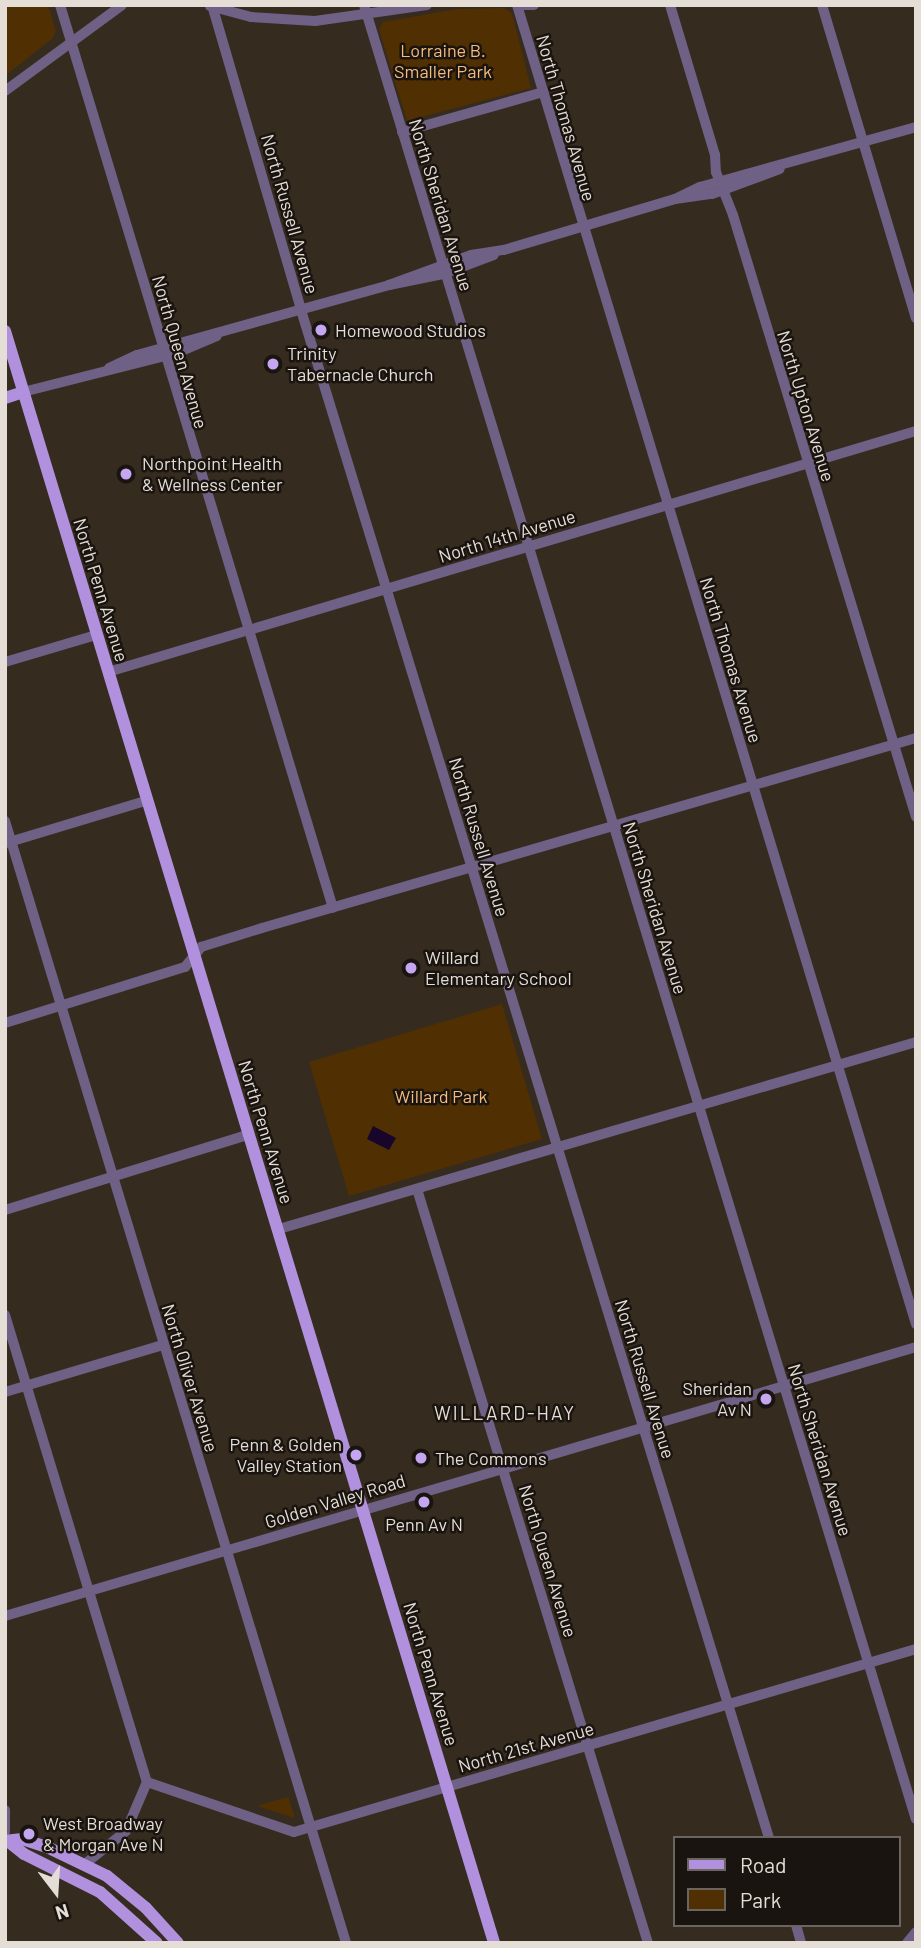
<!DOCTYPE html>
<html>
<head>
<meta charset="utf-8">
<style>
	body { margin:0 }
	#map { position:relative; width:921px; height:1948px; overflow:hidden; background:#362b1f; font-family:Barlow,sans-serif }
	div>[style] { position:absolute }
	.green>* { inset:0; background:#502f03 }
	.water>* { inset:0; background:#18052b }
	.minor>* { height:10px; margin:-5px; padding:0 5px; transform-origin:5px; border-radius:5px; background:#6f6085 }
	.major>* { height:12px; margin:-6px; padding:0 6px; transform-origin:6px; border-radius:6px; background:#b190dd }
	.dots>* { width:19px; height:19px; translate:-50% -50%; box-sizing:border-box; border:4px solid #19140f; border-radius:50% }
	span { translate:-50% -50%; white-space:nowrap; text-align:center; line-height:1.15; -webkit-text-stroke:5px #19140f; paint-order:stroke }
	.park-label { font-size:18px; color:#f5bb7d }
	.street-label { font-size:18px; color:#e5ded6 }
	.poi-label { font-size:18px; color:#e5ded6 }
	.left { translate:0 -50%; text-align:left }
	.right { translate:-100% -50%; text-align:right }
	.neighbourhood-label { font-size:19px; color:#e5ded6; letter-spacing:2px }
	.frame { position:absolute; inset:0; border:7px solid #e5ded6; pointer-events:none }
	.legend { position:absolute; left:673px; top:1836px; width:228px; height:91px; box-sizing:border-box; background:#19140f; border:2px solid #6b655f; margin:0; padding:9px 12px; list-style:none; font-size:21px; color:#e5ded6 }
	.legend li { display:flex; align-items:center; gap:14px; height:35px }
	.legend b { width:35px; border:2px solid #6b655f }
	.north { position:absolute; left:21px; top:1857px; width:70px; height:70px; -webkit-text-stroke:5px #19140f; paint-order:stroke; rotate:163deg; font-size:19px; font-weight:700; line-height:28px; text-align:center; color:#e5ded6 }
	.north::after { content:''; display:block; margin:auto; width:24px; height:32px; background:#e5ded6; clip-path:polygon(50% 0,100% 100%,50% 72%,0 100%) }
</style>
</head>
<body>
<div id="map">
	<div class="green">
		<div style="clip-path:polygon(5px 5px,48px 5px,56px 31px,53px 38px,5px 76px)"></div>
		<div style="clip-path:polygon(504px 8px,512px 13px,531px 88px,407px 121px,379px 29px,383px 22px,457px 9px)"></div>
		<div style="clip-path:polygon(502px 1004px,542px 1139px,349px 1196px,309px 1062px)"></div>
		<div style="clip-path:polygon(288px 1797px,295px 1818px,257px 1806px)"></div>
	</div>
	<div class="water">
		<div style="clip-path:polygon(373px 1126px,396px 1138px,389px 1150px,367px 1139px)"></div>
	</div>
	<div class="minor">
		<div style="left:60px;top:5px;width:943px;rotate:73.18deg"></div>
		<div style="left:212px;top:5px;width:318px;rotate:73.7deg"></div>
		<div style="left:301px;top:310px;width:1598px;rotate:72.97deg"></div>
		<div style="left:364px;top:5px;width:1896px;rotate:73.08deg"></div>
		<div style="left:517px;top:5px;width:1378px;rotate:73.17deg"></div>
		<div style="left:523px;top:5px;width:11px"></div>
		<div style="left:670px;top:5px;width:157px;rotate:73.3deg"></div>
		<div style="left:715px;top:155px;width:17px;rotate:87deg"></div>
		<div style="left:716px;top:172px;width:46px;rotate:68.4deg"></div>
		<div style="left:733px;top:215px;width:629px;rotate:73.09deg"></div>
		<div style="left:822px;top:5px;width:327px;rotate:73.3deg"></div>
		<div style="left:210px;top:6px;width:42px;rotate:15deg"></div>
		<div style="left:251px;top:17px;width:64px;rotate:3.6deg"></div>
		<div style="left:315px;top:21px;width:113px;rotate:-8.1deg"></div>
		<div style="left:5px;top:91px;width:145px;rotate:-36.3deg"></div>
		<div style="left:402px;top:132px;width:147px;rotate:-15.8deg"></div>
		<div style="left:675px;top:199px;width:37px;rotate:-8deg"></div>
		<div style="left:712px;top:194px;width:72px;rotate:-20.2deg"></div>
		<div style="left:389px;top:285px;width:87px;rotate:-20.1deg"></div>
		<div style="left:471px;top:255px;width:33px;rotate:-9deg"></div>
		<div style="left:504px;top:250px;width:178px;rotate:-16.6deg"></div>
		<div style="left:675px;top:199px;width:28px;rotate:-26deg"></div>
		<div style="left:700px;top:187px;width:224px;rotate:-15.5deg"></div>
		<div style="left:109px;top:368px;width:31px;rotate:-25deg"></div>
		<div style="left:137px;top:355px;width:262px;rotate:-15.5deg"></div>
		<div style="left:389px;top:285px;width:55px;rotate:-11.5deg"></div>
		<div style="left:443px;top:274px;width:54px;rotate:-20.4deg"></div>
		<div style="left:23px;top:392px;width:159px;rotate:-14.2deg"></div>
		<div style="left:177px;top:353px;width:43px;rotate:-23deg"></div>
		<div style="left:5px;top:662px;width:95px;rotate:-16.5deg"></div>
		<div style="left:108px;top:672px;width:843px;rotate:-16.61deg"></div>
		<div style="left:5px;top:821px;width:1173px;rotate:73.09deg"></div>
		<div style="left:6px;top:843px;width:148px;rotate:-16.8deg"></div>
		<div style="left:5px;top:1023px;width:189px;rotate:-17.3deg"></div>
		<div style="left:185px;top:967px;width:26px;rotate:-51deg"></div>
		<div style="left:201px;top:947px;width:64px;rotate:-17.3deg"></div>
		<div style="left:262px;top:928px;width:681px;rotate:-16.2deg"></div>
		<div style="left:417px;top:1189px;width:789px;rotate:72.97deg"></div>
		<div style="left:5px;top:1210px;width:254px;rotate:-17.2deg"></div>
		<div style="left:279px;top:1229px;width:664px;rotate:-16.36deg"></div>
		<div style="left:5px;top:1315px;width:488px;rotate:73.1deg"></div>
		<div style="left:147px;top:1782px;width:53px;rotate:113.2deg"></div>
		<div style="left:126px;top:1831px;width:53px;rotate:141.2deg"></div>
		<div style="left:5px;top:1392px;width:165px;rotate:-16.6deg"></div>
		<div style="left:5px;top:1616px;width:950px;rotate:-16.45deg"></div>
		<div style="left:147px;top:1782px;width:155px;rotate:18.8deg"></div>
		<div style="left:294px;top:1832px;width:648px;rotate:-16.39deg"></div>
		<div style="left:5px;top:1810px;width:22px;rotate:90deg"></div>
		<div style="left:796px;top:1925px;width:19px;rotate:74deg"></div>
		<div style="left:907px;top:1943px;width:14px;rotate:-51deg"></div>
	</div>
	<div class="major">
		<div style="left:5px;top:331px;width:1685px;rotate:73.12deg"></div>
		<div style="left:5px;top:398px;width:19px;rotate:-18deg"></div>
		<div style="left:5px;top:1841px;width:17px;rotate:-7deg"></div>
		<div style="left:22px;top:1839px;width:26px;rotate:18deg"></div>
		<div style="left:47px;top:1847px;width:67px;rotate:25.8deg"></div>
		<div style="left:107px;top:1876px;width:50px;rotate:39.4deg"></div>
		<div style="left:146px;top:1908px;width:47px;rotate:47.6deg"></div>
		<div style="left:9px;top:1842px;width:19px;rotate:39deg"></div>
		<div style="left:24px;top:1854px;width:85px;rotate:26.6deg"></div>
		<div style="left:100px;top:1892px;width:76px;rotate:41.8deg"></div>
	</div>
	<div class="dots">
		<div style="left:321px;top:330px;background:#c5a6f0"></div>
		<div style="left:273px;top:364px;background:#c5a6f0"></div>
		<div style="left:126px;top:474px;background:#c5a6f0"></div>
		<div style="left:411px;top:968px;background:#c5a6f0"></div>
		<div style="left:766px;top:1399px;background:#c5a6f0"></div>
		<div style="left:356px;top:1455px;background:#c5a6f0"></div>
		<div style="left:421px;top:1458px;background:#c5a6f0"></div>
		<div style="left:424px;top:1502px;background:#c5a6f0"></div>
		<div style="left:29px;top:1834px;background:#c5a6f0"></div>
	</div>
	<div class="park-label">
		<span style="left:443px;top:61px">Lorraine B.<br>Smaller Park</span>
		<span style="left:441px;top:1096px">Willard Park</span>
	</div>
	<div class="street-label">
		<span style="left:566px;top:118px;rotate:74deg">North Thomas Avenue</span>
		<span style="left:441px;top:205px;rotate:73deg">North Sheridan Avenue</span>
		<span style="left:290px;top:214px;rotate:74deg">North Russell Avenue</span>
		<span style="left:180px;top:352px;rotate:74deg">North Queen Avenue</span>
		<span style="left:806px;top:406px;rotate:73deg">North Upton Avenue</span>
		<span style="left:507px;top:536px;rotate:-17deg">North 14th Avenue</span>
		<span style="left:101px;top:590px;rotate:73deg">North Penn Avenue</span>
		<span style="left:731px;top:660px;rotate:73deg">North Thomas Avenue</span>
		<span style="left:479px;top:837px;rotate:73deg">North Russell Avenue</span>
		<span style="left:655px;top:908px;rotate:73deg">North Sheridan Avenue</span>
		<span style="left:266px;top:1132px;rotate:73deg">North Penn Avenue</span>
		<span style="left:190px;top:1378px;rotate:73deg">North Oliver Avenue</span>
		<span style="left:645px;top:1379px;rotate:73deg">North Russell Avenue</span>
		<span style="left:820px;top:1450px;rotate:73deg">North Sheridan Avenue</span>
		<span style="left:335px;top:1501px;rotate:-17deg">Golden Valley Road</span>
		<span style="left:548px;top:1561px;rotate:73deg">North Queen Avenue</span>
		<span style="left:431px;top:1674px;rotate:73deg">North Penn Avenue</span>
		<span style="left:526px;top:1747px;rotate:-16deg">North 21st Avenue</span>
	</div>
	<div class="poi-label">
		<span class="left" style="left:335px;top:330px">Homewood Studios</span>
		<span class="left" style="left:287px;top:364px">Trinity<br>Tabernacle Church</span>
		<span class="left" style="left:142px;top:474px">Northpoint Health<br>&amp; Wellness Center</span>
		<span class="left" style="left:425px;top:968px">Willard<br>Elementary School</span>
		<span class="right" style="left:752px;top:1399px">Sheridan<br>Av N</span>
		<span class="right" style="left:342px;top:1455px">Penn &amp; Golden<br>Valley Station</span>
		<span class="left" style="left:435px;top:1458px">The Commons</span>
		<span style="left:424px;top:1524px">Penn Av N</span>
		<span class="left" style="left:43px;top:1834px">West Broadway<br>&amp; Morgan Ave N</span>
	</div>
	<div class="neighbourhood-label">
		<span style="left:505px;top:1413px">WILLARD-HAY</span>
	</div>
	<div class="frame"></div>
	<ul class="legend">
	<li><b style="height:9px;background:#b190dd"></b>Road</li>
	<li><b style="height:19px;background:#502f03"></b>Park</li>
	</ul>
	<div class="north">N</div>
</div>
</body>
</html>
